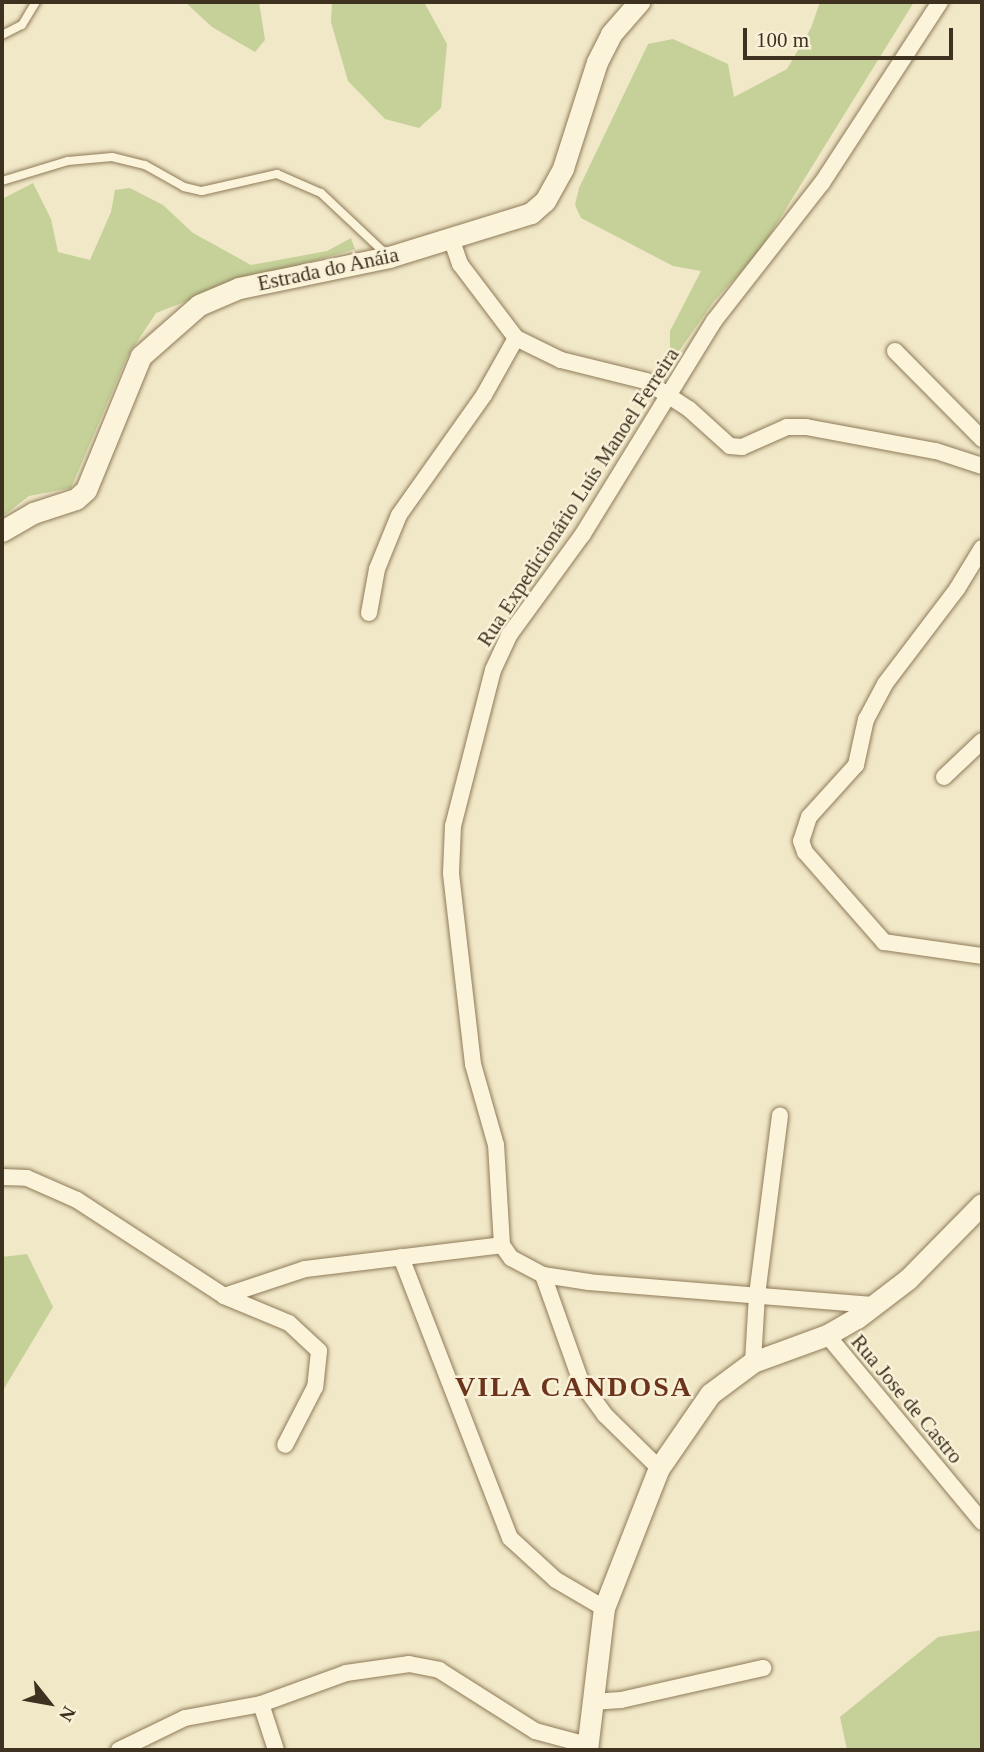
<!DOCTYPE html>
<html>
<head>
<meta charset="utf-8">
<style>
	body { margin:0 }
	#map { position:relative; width:984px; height:1752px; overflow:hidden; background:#f1e8c7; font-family:"Times New Roman",serif }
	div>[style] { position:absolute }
	.green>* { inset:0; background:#c5d199 }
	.roads { filter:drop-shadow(0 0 2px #8f7b5a) drop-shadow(0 0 2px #8f7b5a) }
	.service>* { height:8px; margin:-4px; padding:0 4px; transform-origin:4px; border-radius:4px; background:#fbf4db }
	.minor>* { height:16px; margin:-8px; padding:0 8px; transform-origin:8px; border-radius:8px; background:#fbf4db }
	.tertiary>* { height:21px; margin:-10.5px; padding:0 10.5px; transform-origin:10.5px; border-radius:10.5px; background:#fbf4db }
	span { translate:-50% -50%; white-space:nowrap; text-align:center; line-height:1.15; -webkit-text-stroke:5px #f8f1d7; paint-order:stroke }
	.street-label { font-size:21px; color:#3e311f }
	.district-label { font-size:28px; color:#6d341c; font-weight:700; letter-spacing:2px }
	.frame { position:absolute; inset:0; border:4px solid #3e311f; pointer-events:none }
	.north { position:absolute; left:14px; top:1668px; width:70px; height:70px; -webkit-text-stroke:5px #f8f1d7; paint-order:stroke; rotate:121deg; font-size:19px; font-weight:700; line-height:28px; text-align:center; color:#3e311f }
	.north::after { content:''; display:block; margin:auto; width:24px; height:32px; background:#3e311f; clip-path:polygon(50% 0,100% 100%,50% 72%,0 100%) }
	.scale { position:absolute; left:743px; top:28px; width:210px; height:32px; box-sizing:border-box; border:4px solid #3e311f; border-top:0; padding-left:9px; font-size:21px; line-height:24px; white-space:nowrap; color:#3e311f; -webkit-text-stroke:5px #f8f1d7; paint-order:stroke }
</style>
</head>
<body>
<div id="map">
	<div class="green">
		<div style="clip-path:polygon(185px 2px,259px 2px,265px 40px,255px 52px,212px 27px)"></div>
		<div style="clip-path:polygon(332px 2px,424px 2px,447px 44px,441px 108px,419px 128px,385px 119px,348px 81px,331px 22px)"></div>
		<div style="clip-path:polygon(820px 2px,914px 2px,759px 252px,714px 301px,670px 364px,670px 331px,701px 271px,673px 266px,581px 218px,575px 205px,579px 188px,648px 44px,673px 39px,728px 64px,734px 97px,787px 69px,811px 28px)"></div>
		<div style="clip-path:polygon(33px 183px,51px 219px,58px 252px,90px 260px,111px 212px,115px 190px,130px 188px,163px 205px,193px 233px,251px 265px,327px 251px,351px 238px,355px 249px,218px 289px,156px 313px,127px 357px,71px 488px,29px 496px,2px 517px,2px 199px)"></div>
		<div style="clip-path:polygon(27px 1254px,53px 1307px,2px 1392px,2px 1257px)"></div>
		<div style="clip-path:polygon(982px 1630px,982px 1750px,847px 1750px,840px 1717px,938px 1637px)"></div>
	</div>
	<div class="roads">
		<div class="service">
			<div style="left:2px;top:35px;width:22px;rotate:-27deg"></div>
			<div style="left:22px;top:25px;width:27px;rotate:-59deg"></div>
			<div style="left:2px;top:181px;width:69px;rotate:-16.9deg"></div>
			<div style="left:68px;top:161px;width:44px;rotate:-5.2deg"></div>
			<div style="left:112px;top:157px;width:34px;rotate:14deg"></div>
			<div style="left:145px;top:165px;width:45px;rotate:29.4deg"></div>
			<div style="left:184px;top:187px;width:18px;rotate:13deg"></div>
			<div style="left:202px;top:191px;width:77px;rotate:-12.8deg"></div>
			<div style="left:277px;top:174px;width:48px;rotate:23.4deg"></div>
			<div style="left:321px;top:193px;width:91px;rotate:43.2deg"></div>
		</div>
		<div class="minor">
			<div style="left:451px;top:238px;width:28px;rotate:71deg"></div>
			<div style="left:460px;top:264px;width:93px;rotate:52.9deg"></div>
			<div style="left:516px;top:338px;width:50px;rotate:26.1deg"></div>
			<div style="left:561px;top:360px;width:88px;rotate:13.9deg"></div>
			<div style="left:646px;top:381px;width:51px;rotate:33.1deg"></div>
			<div style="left:689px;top:409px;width:55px;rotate:42.1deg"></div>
			<div style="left:730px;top:446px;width:12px;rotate:5deg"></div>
			<div style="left:742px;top:447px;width:49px;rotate:-24deg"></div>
			<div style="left:787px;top:427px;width:19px"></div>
			<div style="left:806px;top:427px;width:132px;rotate:10.5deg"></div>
			<div style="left:936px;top:451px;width:48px;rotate:18.1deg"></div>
			<div style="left:895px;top:351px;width:124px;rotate:45.3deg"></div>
			<div style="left:982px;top:548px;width:48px;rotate:121.4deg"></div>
			<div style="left:957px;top:589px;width:119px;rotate:127.2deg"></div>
			<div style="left:885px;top:684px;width:40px;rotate:118deg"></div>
			<div style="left:866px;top:719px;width:47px;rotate:102.3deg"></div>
			<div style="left:856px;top:765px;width:70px;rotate:132.1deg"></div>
			<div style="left:809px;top:817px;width:25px;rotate:108deg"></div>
			<div style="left:801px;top:841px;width:12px;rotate:70deg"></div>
			<div style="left:805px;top:852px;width:120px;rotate:48.7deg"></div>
			<div style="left:884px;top:942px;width:99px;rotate:8.1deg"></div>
			<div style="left:369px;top:613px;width:45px;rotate:-79.7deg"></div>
			<div style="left:377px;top:569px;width:58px;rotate:-67.8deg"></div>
			<div style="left:399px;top:515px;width:147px;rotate:-54.7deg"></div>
			<div style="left:484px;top:395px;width:65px;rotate:-60.7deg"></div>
			<div style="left:944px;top:777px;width:52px;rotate:-43.5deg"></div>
			<div style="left:2px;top:1177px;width:25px;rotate:2deg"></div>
			<div style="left:27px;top:1178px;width:55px;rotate:23.7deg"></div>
			<div style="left:77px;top:1200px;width:176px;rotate:33.1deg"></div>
			<div style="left:224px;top:1296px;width:85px;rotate:-18.4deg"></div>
			<div style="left:305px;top:1269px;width:198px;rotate:-6.9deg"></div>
			<div style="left:401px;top:1257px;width:301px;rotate:68.8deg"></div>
			<div style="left:510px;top:1538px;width:62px;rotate:42.4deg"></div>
			<div style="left:556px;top:1580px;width:56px;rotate:30.3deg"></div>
			<div style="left:543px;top:1275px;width:114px;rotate:70.4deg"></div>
			<div style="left:581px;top:1382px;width:41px;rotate:54deg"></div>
			<div style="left:605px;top:1415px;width:76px;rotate:44.5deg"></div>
			<div style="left:224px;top:1296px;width:70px;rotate:22.6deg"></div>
			<div style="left:289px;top:1323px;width:41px;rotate:43deg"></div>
			<div style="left:319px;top:1351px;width:36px;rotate:96deg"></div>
			<div style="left:315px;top:1387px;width:65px;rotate:117.3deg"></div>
			<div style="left:873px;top:1305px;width:285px;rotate:-175.4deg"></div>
			<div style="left:589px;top:1282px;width:47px;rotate:-171.3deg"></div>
			<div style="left:543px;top:1275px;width:36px;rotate:-152deg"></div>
			<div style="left:511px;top:1258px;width:16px;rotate:-125deg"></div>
			<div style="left:502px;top:1245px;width:100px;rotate:-93.4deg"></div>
			<div style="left:496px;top:1145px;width:84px;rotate:-105.9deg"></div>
			<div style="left:473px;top:1064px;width:192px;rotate:-96.6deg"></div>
			<div style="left:451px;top:873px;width:47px;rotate:-87.6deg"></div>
			<div style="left:453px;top:826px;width:161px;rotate:-75.6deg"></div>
			<div style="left:493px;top:670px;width:40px;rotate:-65deg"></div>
			<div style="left:510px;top:634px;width:124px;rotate:-53.9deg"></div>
			<div style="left:583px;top:534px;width:250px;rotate:-58.4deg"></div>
			<div style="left:714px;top:321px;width:175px;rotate:-52deg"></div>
			<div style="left:822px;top:183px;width:216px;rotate:-56.9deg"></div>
			<div style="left:827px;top:1335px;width:243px;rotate:50.3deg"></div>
			<div style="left:753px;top:1362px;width:67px;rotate:-86.6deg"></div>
			<div style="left:757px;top:1295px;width:181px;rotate:-82.7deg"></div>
			<div style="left:592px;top:1702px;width:29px;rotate:-4deg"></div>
			<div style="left:621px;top:1700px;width:146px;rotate:-12.7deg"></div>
			<div style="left:261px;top:1704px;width:48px;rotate:71.9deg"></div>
			<div style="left:119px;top:1750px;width:73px;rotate:-25.9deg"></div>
			<div style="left:185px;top:1718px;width:77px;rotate:-10.4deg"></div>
			<div style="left:261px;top:1704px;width:90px;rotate:-20deg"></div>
			<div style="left:346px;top:1673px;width:64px;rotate:-8.1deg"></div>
			<div style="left:409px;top:1664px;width:31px;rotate:11deg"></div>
			<div style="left:439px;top:1670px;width:114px;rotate:32.4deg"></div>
			<div style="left:535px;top:1731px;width:54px;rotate:15.1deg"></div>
		</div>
		<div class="tertiary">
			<div style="left:2px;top:531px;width:36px;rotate:-30deg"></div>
			<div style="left:33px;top:513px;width:45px;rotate:-18deg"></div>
			<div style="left:76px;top:499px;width:13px;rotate:-42deg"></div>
			<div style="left:86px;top:490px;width:145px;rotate:-67.7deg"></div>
			<div style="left:141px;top:356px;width:77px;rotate:-41.3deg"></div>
			<div style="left:199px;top:305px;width:43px;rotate:-23deg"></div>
			<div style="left:239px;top:288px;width:153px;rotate:-11.7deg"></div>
			<div style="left:389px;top:257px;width:149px;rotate:-17.2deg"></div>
			<div style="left:531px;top:213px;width:18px;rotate:-41deg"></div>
			<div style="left:545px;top:201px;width:38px;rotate:-61deg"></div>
			<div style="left:563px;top:168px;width:111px;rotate:-72.2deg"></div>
			<div style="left:597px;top:62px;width:31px;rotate:-63deg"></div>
			<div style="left:611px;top:34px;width:43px;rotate:-48.8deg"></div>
			<div style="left:587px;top:1750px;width:143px;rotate:-83.2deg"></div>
			<div style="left:604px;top:1608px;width:150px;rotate:-68.6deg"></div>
			<div style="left:659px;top:1468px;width:90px;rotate:-55.4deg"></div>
			<div style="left:710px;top:1394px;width:54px;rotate:-36.7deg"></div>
			<div style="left:753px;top:1362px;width:79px;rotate:-20deg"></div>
			<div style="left:827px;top:1335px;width:34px;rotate:-30deg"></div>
			<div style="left:857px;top:1318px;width:64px;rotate:-37.4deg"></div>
			<div style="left:908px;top:1279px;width:105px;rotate:-45.4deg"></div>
		</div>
	</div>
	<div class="street-label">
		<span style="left:328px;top:269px;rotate:-12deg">Estrada do Anáia</span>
		<span style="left:578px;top:497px;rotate:-57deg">Rua Expedicionário Luís Manoel Ferreira</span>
		<span style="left:907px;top:1399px;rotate:50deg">Rua Jose de Castro</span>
	</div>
	<div class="district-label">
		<span style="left:574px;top:1387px">VILA CANDOSA</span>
	</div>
	<div class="frame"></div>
	<div class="north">N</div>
	<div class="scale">100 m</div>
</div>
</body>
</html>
